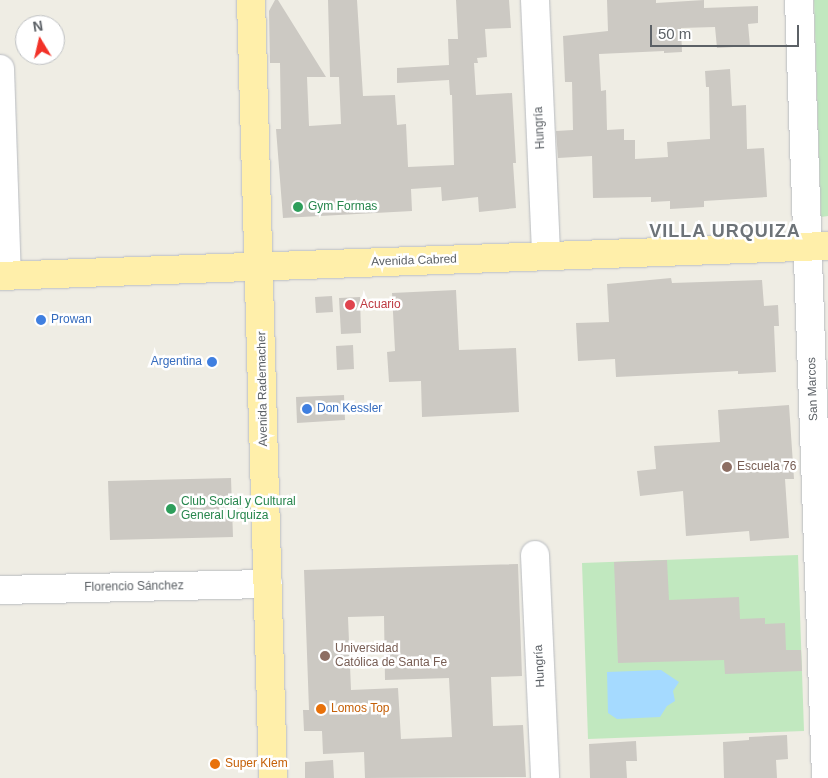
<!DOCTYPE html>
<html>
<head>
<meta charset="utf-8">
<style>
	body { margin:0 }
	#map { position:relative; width:828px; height:778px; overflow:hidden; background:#efede4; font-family:Arial,sans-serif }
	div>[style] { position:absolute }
	.green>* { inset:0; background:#c1e8bf }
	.water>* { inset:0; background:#a5daff }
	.building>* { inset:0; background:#ccc9c3 }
	.roads { filter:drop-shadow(0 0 1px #b9bcc1) drop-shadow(0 0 1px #b9bcc1) }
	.minor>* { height:28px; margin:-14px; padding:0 14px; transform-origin:14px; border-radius:14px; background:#fff }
	.major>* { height:28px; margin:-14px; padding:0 14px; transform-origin:14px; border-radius:14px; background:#ffefaa }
	.dots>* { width:14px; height:14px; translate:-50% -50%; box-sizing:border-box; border:2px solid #fff; border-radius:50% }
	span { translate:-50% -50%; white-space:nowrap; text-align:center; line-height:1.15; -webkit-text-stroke:5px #fff; paint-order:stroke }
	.street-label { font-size:12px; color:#5c6166 }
	.leisure-label { font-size:12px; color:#27864d }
	.left { translate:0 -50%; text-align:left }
	.health-label { font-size:12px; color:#be3a42 }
	.shop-label { font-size:12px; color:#366cbe }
	.right { translate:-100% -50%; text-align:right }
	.education-label { font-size:12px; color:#785e54 }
	.food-label { font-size:12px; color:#c56008 }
	.district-label { font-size:18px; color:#6d7378; font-weight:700; letter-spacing:1px }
	.north { position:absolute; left:15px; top:15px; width:50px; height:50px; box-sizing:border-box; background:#fff; border:1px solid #bec0c2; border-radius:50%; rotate:351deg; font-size:14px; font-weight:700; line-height:20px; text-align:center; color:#5c6166 }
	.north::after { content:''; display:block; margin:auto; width:18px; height:22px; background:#f23228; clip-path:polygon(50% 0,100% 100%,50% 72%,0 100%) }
	.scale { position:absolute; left:650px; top:25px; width:149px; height:22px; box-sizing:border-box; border:2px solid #5c6166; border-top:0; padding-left:6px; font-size:15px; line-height:18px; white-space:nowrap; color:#5c6166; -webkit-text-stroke:4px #fff; paint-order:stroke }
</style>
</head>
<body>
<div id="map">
	<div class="green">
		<div style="clip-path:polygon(814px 0,828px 0,828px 216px,821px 217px)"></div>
		<div style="clip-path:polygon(798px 555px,804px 731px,588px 739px,582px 563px)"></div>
	</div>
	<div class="water">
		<div style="clip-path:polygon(661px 670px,679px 682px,673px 691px,675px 701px,667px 706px,660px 717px,617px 719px,608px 713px,607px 672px)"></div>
	</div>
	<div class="building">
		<div style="clip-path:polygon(275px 0,278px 0,326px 77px,307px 77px,309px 126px,341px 124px,339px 77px,330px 77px,328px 0,357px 0,363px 96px,395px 95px,397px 125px,406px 124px,408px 167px,454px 165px,452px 95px,450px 95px,449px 80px,397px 83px,397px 68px,449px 65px,448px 39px,458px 39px,456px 0,509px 0,511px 28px,485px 29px,487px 57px,477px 58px,478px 63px,474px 63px,476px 95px,512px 93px,516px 163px,513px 163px,516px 208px,479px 212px,478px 197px,442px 201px,441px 187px,411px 189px,412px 211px,283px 218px,276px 129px,281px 129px,280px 63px,270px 63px,269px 11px)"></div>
		<div style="clip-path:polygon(607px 0,656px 0,656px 3px,704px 0,704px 8px,758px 6px,758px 23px,748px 24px,750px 46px,717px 48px,715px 27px,681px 28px,682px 52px,664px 53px,664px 51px,599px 54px,601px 91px,606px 90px,607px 130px,624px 129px,624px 140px,635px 140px,635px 159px,668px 157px,667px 142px,710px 139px,709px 87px,706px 87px,705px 71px,730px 69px,732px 106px,746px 105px,747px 149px,764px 148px,767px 197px,704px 201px,704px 207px,670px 209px,670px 201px,651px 202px,651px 197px,593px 198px,592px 156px,558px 158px,556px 131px,573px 130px,572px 82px,565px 82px,563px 36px,608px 31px)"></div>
		<div style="clip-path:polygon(671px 278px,672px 283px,762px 280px,764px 306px,778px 305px,779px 326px,774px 326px,776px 372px,738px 374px,738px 371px,616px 377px,615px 359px,578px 361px,576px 323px,609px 322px,607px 284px)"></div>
		<div style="clip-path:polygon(456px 290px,459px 350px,516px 348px,519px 412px,422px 417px,421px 381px,389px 382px,387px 352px,395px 351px,392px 293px)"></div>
		<div style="clip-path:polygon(332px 296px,333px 312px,316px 313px,315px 297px)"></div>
		<div style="clip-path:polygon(360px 297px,361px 333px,341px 334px,339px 298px)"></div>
		<div style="clip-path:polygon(353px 345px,354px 369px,337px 370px,336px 346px)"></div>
		<div style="clip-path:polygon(344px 395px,345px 420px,297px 423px,296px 397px)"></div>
		<div style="clip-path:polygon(789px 405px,794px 479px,785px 479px,789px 538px,750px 541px,749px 531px,686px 536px,683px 491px,640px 496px,637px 471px,656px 469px,654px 446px,720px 442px,718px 410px)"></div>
		<div style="clip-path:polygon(231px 478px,233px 537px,110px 540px,108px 481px)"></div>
		<div style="clip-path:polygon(667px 560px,669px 600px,739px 597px,740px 619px,765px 618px,765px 624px,785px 623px,786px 650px,801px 650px,802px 671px,725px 674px,724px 660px,618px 663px,614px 562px)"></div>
		<div style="clip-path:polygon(evenodd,518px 564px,522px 676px,491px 677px,493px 726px,523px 725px,526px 777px,365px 778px,364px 752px,323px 754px,322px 731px,304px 731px,303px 710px,309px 710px,304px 570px,518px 564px,384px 616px,385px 680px,449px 678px,452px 737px,401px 739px,398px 688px,351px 690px,348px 617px,384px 616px)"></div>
		<div style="clip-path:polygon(787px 735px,788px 759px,776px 760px,777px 778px,724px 778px,723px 742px,749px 740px,749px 737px)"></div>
		<div style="clip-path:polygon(636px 741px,637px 761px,626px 761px,627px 778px,590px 778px,589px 744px)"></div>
		<div style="clip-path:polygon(333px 760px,334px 778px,305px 778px,305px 762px)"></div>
	</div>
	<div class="roads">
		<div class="minor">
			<div style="left:535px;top:0;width:256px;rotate:87.5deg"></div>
			<div style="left:799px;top:0;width:778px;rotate:88.01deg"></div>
			<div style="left:0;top:69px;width:207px;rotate:88.1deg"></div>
			<div style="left:535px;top:555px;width:223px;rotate:87.4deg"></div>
			<div style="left:0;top:590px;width:268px;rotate:-1.3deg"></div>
		</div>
		<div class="major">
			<div style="left:251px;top:0;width:778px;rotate:88.38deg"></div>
			<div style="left:0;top:276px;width:829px;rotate:-2.08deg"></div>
		</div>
	</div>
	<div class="dots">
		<div style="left:298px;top:207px;background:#2e9e5b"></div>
		<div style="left:350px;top:305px;background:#e0444e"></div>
		<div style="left:41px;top:320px;background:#3f7fe0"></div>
		<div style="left:212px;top:362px;background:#3f7fe0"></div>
		<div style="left:307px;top:409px;background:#3f7fe0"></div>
		<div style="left:727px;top:467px;background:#8d6e63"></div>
		<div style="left:171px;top:509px;background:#2e9e5b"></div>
		<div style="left:325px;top:656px;background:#8d6e63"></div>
		<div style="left:321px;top:709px;background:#e8710a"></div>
		<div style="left:215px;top:764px;background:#e8710a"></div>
	</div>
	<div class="street-label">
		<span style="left:540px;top:128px;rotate:-93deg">Hungría</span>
		<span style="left:414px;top:261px;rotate:-2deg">Avenida Cabred</span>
		<span style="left:263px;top:389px;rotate:-91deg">Avenida Rademacher</span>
		<span style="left:813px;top:389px;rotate:-92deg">San Marcos</span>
		<span style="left:134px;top:587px;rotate:-1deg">Florencio Sánchez</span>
		<span style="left:540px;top:666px;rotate:-93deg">Hungría</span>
	</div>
	<div class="leisure-label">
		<span class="left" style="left:308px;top:207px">Gym Formas</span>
		<span class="left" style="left:181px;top:509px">Club Social y Cultural<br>General Urquiza</span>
	</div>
	<div class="health-label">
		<span class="left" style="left:360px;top:305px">Acuario</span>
	</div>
	<div class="shop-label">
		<span class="left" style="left:51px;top:320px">Prowan</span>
		<span class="right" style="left:202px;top:362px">Argentina</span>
		<span class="left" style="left:317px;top:409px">Don Kessler</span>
	</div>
	<div class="education-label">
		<span class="left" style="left:737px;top:467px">Escuela 76</span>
		<span class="left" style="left:335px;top:656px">Universidad<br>Católica de Santa Fe</span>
	</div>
	<div class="food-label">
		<span class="left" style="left:331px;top:709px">Lomos Top</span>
		<span class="left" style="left:225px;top:764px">Super Klem</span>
	</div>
	<div class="district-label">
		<span style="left:725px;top:231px">VILLA URQUIZA</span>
	</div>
	<div class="north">N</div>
	<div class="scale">50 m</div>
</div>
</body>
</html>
